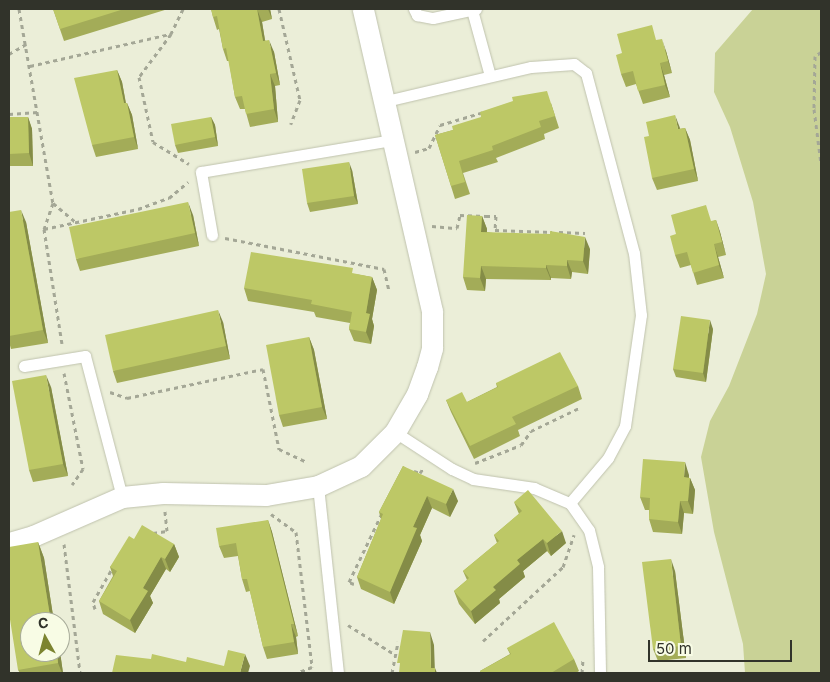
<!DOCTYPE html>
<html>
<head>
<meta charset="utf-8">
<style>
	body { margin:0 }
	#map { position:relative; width:830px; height:682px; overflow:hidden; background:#ebeed8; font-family:Inter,sans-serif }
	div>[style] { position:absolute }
	.green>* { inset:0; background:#c9d296 }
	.path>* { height:3px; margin-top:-1.5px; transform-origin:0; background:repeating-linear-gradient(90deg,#a4a796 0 4px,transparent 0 8px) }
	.roads { filter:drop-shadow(0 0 1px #bfc2ad) drop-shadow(0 0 1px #bfc2ad) }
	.service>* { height:11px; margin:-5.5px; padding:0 5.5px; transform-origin:5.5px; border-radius:5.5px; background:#fff }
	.minor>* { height:21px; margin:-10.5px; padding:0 10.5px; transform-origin:10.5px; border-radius:10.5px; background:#fff }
	.wall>* { inset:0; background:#a3ac58 }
	.shaded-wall>* { inset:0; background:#848c47 }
	.building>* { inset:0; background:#bdc866 }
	span { translate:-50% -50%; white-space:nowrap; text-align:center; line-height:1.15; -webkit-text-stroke:5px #f8fce5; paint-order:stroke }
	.frame { position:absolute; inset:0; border:10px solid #31332a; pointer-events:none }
	.north { position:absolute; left:20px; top:612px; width:50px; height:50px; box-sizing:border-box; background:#f8fce5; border:1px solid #a8ac9a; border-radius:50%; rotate:353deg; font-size:14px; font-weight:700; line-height:20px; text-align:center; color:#31332a }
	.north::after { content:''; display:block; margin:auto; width:18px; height:22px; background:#7c8430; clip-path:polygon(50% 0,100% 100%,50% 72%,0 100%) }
	.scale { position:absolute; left:648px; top:640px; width:144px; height:22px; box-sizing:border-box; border:2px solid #31332a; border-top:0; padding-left:6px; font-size:15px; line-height:18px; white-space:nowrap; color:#31332a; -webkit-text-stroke:4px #f8fce5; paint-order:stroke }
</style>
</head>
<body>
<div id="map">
	<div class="green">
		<div style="clip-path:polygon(753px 9px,821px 9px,821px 673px,745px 673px,743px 644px,714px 532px,701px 457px,710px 421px,729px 386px,757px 314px,766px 274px,753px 202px,730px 127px,714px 92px,715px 53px)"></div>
	</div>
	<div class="path">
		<div style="left:19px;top:9px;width:197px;rotate:80.1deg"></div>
		<div style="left:53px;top:203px;width:28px;rotate:109deg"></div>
		<div style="left:44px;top:229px;width:116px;rotate:81.1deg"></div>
		<div style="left:183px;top:9px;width:28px;rotate:116deg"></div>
		<div style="left:171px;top:34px;width:54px;rotate:126.7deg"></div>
		<div style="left:139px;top:77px;width:66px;rotate:77.8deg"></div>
		<div style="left:153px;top:142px;width:42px;rotate:31.4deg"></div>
		<div style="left:279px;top:9px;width:93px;rotate:77deg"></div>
		<div style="left:300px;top:100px;width:26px;rotate:111deg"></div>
		<div style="left:821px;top:52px;width:7px;rotate:146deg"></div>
		<div style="left:815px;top:56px;width:53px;rotate:91.1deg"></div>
		<div style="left:814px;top:109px;width:55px;rotate:82.7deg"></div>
		<div style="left:9px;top:54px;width:20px;rotate:-30deg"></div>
		<div style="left:30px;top:66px;width:144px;rotate:-12.9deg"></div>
		<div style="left:9px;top:114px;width:29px;rotate:-4deg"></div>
		<div style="left:415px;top:152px;width:15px;rotate:-16deg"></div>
		<div style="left:429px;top:148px;width:25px;rotate:-64deg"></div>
		<div style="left:440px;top:125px;width:46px;rotate:-16.5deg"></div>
		<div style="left:53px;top:203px;width:30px;rotate:40deg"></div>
		<div style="left:432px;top:226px;width:25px;rotate:5deg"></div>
		<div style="left:457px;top:228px;width:13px;rotate:-77deg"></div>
		<div style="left:460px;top:215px;width:26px;rotate:2deg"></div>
		<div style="left:486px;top:216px;width:10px"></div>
		<div style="left:496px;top:216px;width:14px;rotate:94deg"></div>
		<div style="left:495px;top:230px;width:57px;rotate:2deg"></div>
		<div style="left:44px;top:229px;width:96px;rotate:-12deg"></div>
		<div style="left:138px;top:209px;width:33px;rotate:-20deg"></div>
		<div style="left:169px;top:198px;width:25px;rotate:-40deg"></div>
		<div style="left:559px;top:232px;width:26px;rotate:2deg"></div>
		<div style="left:225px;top:238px;width:162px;rotate:11deg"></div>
		<div style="left:384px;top:269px;width:23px;rotate:77deg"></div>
		<div style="left:64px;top:373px;width:98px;rotate:78.8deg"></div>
		<div style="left:83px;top:469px;width:19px;rotate:125deg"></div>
		<div style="left:110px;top:392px;width:18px;rotate:19deg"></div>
		<div style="left:127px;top:398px;width:139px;rotate:-12deg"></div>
		<div style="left:263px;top:369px;width:82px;rotate:78.7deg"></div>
		<div style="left:279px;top:449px;width:31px;rotate:25deg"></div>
		<div style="left:475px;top:463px;width:49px;rotate:-21.4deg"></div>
		<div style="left:521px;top:445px;width:17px;rotate:-54deg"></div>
		<div style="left:531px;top:431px;width:55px;rotate:-25.6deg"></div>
		<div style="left:414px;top:471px;width:6px;rotate:18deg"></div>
		<div style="left:420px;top:473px;width:7px;rotate:-56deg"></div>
		<div style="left:271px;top:514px;width:31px;rotate:36deg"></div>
		<div style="left:296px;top:532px;width:136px;rotate:83.2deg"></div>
		<div style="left:312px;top:667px;width:17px;rotate:159deg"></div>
		<div style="left:153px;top:533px;width:14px;rotate:-8deg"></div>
		<div style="left:167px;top:531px;width:20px;rotate:-96deg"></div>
		<div style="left:64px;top:544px;width:130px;rotate:82.9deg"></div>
		<div style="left:354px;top:584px;width:5px;rotate:-158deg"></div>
		<div style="left:349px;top:582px;width:76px;rotate:-64.4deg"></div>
		<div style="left:95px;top:609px;width:7px;rotate:-106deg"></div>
		<div style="left:93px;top:602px;width:40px;rotate:-60.3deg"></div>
		<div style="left:348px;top:625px;width:54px;rotate:32.2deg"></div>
		<div style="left:483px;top:641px;width:109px;rotate:-42.8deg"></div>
		<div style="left:563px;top:567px;width:34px;rotate:-71deg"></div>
		<div style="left:392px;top:673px;width:32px;rotate:-79deg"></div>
		<div style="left:582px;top:673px;width:14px;rotate:-86deg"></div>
	</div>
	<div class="roads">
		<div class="service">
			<div style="left:414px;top:9px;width:7px;rotate:63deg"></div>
			<div style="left:417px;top:15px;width:16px;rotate:11deg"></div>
			<div style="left:433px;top:18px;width:40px;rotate:-12deg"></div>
			<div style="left:476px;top:9px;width:4px;rotate:166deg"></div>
			<div style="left:472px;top:10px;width:68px;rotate:74.7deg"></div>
			<div style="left:386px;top:101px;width:149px;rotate:-13.2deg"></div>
			<div style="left:531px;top:67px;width:43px;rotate:-4deg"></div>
			<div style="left:574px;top:64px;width:15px;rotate:37deg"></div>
			<div style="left:586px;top:73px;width:186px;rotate:75.1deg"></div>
			<div style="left:634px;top:253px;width:62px;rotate:83.6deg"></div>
			<div style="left:641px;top:315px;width:112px;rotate:98.2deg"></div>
			<div style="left:625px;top:426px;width:36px;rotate:118deg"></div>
			<div style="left:608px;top:458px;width:59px;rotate:130.2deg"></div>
			<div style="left:212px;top:235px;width:64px;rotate:-99.9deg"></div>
			<div style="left:201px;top:172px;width:195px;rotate:-9.5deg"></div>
			<div style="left:24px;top:366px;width:62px;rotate:-9.3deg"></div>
			<div style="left:85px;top:356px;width:146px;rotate:75.3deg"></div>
			<div style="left:395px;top:432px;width:68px;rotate:33deg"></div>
			<div style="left:452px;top:469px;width:23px;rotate:25deg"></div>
			<div style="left:473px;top:479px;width:62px;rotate:8.4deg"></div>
			<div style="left:534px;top:488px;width:39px;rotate:23deg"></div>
			<div style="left:570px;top:503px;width:33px;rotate:55deg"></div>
			<div style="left:589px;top:530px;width:38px;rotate:76deg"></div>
			<div style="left:598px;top:567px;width:106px;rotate:88.9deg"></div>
			<div style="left:318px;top:486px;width:188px;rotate:83.9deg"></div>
		</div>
		<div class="minor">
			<div style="left:9px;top:543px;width:25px;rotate:-16deg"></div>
			<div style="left:33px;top:536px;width:97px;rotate:-23.7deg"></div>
			<div style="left:122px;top:497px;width:41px;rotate:-5.6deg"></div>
			<div style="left:163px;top:493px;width:103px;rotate:1.1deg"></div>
			<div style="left:266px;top:495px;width:53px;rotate:-9.8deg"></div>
			<div style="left:318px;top:486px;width:47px;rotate:-24.9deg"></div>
			<div style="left:361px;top:466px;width:48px;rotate:-45deg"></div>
			<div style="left:395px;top:432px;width:44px;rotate:-59.9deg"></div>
			<div style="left:417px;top:394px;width:29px;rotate:-70deg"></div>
			<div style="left:427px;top:367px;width:20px;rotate:-75deg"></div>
			<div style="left:432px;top:348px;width:37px;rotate:-90deg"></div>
			<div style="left:432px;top:311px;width:310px;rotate:-102.9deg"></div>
		</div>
	</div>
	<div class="wall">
		<div style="clip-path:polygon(53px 9px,168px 9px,64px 41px)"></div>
		<div style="clip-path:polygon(211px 9px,270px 9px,272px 19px,262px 22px,265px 40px,274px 52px,280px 85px,275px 86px,278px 122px,250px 127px,245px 109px,240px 109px,235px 97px,229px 61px,227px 61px,223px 49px,219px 29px,217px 30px,213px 17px)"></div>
		<div style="clip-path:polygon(657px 40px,666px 51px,672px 73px,664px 75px,670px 97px,643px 104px,636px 84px,626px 87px,621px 74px,622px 53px)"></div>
		<div style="clip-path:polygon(117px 70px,122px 82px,126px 103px,127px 103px,132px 115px,138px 149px,96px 157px,92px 145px)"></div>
		<div style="clip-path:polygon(551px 103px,559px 128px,544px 134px,545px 139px,496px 158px,498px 162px,463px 173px,470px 194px,455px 199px,435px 135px)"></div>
		<div style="clip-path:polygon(9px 117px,28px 117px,32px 129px,33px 166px,9px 166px)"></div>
		<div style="clip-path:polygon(211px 117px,215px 125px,218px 146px,178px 153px,175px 145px)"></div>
		<div style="clip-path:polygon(685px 128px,690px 140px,698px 181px,657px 190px,652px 178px,680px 129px)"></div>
		<div style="clip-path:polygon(352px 170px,358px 204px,310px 212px,307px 203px)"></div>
		<div style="clip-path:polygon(9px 212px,26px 222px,48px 343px,11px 349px,9px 342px)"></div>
		<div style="clip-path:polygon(193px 215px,199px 246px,80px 271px,76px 259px)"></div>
		<div style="clip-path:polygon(482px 216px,487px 229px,487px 232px,590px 249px,588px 274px,572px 272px,571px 279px,551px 278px,551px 280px,486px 279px,485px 291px,467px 290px,463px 277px)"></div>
		<div style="clip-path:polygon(716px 220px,720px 232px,726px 255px,718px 257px,724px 278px,697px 285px,691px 265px,680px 268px,675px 255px,676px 234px)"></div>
		<div style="clip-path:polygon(355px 274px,372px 277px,377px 290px,372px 319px,374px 326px,371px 344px,354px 341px,349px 329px,350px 323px,316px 317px,314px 312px,248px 301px,244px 288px)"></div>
		<div style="clip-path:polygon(223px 322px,230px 359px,117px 383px,113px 371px)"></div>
		<div style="clip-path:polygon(713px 329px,706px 382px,676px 377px,673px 369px)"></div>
		<div style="clip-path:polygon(309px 337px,314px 350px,327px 419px,283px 427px,279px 415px)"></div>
		<div style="clip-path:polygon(496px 383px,578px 386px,582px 399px,518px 430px,520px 436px,474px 459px,451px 412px,446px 400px,467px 402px,497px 387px)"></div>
		<div style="clip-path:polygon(51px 387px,68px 476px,33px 482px,29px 470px)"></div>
		<div style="clip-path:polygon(403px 466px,458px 501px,450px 517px,432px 508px,420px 535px,422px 541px,394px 604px,361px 589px,357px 577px,381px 519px,379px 512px)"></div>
		<div style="clip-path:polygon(689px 475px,689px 478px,690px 478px,695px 490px,693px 514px,684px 513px,682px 534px,653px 532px,649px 519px,649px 510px,645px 510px,640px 497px)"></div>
		<div style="clip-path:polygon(514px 502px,566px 543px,551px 556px,547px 551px,523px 571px,525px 577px,499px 599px,500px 603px,475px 624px,459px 604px,454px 591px,467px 580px,463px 571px,497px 543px,494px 535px,519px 514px)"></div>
		<div style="clip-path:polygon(268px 520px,272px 532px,298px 636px,296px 637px,298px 654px,267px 659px,263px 647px,250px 591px,246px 592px,242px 579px,238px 556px,224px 558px,219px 546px)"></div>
		<div style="clip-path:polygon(134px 539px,174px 544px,179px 557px,170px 572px,166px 569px,150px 596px,153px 603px,135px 633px,103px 614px,99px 601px,113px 576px,110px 567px)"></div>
		<div style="clip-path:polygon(38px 542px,44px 558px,54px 622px,30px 622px,60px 652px,63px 673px,20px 673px,18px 670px)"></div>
		<div style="clip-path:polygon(675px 571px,686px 658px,658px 661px,653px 649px)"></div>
		<div style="clip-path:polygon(507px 648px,574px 659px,579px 671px,576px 673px,481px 673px,480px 671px,510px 654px)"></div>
	</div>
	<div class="shaded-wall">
		<div style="clip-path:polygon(257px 9px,262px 22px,267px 53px,263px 41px)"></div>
		<div style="clip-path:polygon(268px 9px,270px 9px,272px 19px)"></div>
		<div style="clip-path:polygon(662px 39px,666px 51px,672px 73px,668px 61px)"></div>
		<div style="clip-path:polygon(269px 40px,274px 52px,280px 85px,276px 73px)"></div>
		<div style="clip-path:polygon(660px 63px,664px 75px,670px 97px,665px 85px)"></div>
		<div style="clip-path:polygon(117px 70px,122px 82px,128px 116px,124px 103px)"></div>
		<div style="clip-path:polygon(270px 74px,275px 86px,278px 122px,274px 109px)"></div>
		<div style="clip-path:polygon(127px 103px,132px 115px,138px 149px,134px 137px)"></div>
		<div style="clip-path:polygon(675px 115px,680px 128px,683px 142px,678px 129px)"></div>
		<div style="clip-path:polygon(28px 117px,32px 129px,33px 166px,29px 153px)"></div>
		<div style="clip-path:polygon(211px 117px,215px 125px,218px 146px,215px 137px)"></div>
		<div style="clip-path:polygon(685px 128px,690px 140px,698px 181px,694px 169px)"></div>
		<div style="clip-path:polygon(349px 162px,352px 170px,358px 204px,354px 196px)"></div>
		<div style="clip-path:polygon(188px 202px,193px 215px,199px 246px,195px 233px)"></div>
		<div style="clip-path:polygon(21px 210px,26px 222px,48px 343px,43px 330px)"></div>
		<div style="clip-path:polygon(482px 216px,487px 229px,486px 245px,481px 232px)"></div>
		<div style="clip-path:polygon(716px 220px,720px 232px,726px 255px,722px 242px)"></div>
		<div style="clip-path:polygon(585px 237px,590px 249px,588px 274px,583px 261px)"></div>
		<div style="clip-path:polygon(714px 244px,718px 257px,724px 278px,719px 265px)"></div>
		<div style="clip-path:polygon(567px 260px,572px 272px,571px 279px,567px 266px)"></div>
		<div style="clip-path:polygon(546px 265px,551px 278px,551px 280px,546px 268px)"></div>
		<div style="clip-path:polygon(481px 266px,486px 279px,485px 291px,480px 278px)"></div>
		<div style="clip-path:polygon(372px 277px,377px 290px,372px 319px,374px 326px,371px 344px,366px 332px,366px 313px)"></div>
		<div style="clip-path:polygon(218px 310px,223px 322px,230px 359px,226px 346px)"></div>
		<div style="clip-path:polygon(710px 320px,713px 329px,706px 382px,703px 373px)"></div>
		<div style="clip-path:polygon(309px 337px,314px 350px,327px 419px,322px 407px)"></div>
		<div style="clip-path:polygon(46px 375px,51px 387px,68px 476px,63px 464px)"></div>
		<div style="clip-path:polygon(685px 462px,689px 475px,688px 490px,684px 477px)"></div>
		<div style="clip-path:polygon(690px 478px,695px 490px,693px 514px,688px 501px)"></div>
		<div style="clip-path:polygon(453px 489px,458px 501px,450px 517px,446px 504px)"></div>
		<div style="clip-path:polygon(427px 496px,432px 508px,420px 535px,422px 541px,394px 604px,390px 592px,413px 527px)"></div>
		<div style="clip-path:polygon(680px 501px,684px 513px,682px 534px,678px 522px)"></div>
		<div style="clip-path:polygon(268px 520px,272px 532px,298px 636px,294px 624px)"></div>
		<div style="clip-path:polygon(562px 531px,566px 543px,551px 556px,547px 543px)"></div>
		<div style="clip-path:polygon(543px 539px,547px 551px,523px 571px,525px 577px,499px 599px,500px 603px,475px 624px,471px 611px,517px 560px)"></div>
		<div style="clip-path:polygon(38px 542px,44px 558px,54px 622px,51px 622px)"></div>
		<div style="clip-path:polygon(174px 544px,179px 557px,170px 572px,165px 559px)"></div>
		<div style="clip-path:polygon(161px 557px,166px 569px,150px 596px,153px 603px,135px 633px,130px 620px,143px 588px)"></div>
		<div style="clip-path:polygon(671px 559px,675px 571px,686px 658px,681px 646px)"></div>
		<div style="clip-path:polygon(291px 624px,296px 637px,298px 654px,294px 642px)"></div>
		<div style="clip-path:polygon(430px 632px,434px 645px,435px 673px,435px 668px,437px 673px,433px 673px,431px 668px)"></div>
		<div style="clip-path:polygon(57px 652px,60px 652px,63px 673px,62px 673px,58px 663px)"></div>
		<div style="clip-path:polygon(245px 654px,250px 666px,248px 673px,240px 673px)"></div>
	</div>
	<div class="building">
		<div style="clip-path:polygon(53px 9px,124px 9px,60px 29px)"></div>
		<div style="clip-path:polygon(211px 9px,259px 9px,257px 9px,263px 41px,269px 40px,276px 73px,270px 74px,274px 109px,246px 114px,242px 96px,235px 97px,226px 48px,223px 49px,217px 16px,213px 17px)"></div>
		<div style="clip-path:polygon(652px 25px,656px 40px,662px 39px,668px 61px,660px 63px,665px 85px,638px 91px,633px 71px,621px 74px,616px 55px,622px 53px,617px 34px)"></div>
		<div style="clip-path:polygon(117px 70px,124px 103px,127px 103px,134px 137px,92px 145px,74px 78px)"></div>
		<div style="clip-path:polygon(547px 91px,555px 116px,539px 121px,541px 127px,492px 146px,493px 150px,459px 161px,465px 182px,451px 186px,435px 135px,453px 130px,452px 126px,481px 117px,480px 112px,513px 101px,512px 97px)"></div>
		<div style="clip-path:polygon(675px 115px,678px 129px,685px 128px,694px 169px,652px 178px,644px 137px,649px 136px,646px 122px)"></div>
		<div style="clip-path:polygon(9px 117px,28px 117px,29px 153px,9px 154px)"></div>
		<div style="clip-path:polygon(211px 117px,215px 137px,175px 145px,171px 124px)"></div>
		<div style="clip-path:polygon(349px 162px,354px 196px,307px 203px,302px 169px)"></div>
		<div style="clip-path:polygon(188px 202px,195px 233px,76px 259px,69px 227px)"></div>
		<div style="clip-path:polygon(706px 205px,711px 221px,716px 220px,722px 242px,714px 244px,719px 265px,693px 273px,687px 252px,675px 255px,670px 236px,676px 234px,671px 215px)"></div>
		<div style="clip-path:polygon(21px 210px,43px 330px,9px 336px,9px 212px)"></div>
		<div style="clip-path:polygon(467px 215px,482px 216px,481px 232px,550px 234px,550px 231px,585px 237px,583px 261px,567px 260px,567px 266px,546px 265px,546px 268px,481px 266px,480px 278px,463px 277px)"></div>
		<div style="clip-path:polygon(251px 252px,353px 268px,352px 273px,372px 277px,366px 313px,370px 314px,366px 332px,349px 329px,352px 312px,311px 304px,312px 300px,244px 288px)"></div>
		<div style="clip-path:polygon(218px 310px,226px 346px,113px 371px,105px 335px)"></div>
		<div style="clip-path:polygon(681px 316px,710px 320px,703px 373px,673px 369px)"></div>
		<div style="clip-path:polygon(309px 337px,322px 407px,279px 415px,266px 345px)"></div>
		<div style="clip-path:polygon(560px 352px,578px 386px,512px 417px,516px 424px,470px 446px,446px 400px,462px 392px,467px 402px,498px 387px,496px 383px)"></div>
		<div style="clip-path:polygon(46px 375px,63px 464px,29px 470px,12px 381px)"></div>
		<div style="clip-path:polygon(643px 459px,685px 462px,684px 477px,690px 478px,688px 501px,680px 501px,678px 522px,649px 519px,650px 498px,640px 497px)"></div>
		<div style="clip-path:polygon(403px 466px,453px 489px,446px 504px,427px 496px,413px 527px,417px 528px,390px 592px,357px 577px,383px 514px,379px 512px)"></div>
		<div style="clip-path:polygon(528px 490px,562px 531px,547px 543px,543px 539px,517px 560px,520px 564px,493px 587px,496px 590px,471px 611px,454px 591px,469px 578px,463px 571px,499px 541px,494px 535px,522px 511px,514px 502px)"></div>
		<div style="clip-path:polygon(268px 520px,294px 624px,291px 624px,294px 642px,263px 647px,247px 579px,242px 579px,236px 543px,219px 546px,216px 528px)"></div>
		<div style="clip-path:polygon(142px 525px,174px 544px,165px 559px,161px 557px,143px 588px,148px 591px,130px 620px,99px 601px,117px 571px,110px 567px,129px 536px,134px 539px)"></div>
		<div style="clip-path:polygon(38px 542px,51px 622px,30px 622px,30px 652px,57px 652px,58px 663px,18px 670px,9px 613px,9px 547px)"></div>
		<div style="clip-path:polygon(671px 559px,681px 646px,653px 649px,642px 562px)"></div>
		<div style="clip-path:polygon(554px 622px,574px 659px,551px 673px,481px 673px,480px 671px,511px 654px,507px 648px)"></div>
		<div style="clip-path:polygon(403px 630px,430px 632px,431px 668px,435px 668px,435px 673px,399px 673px,400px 663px,397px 663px)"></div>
		<div style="clip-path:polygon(228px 650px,245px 654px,240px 673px,112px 673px,116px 655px,151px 659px,152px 654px,186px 662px,187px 657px,224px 666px)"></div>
	</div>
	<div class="frame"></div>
	<div class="north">С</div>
	<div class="scale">50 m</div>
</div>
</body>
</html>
